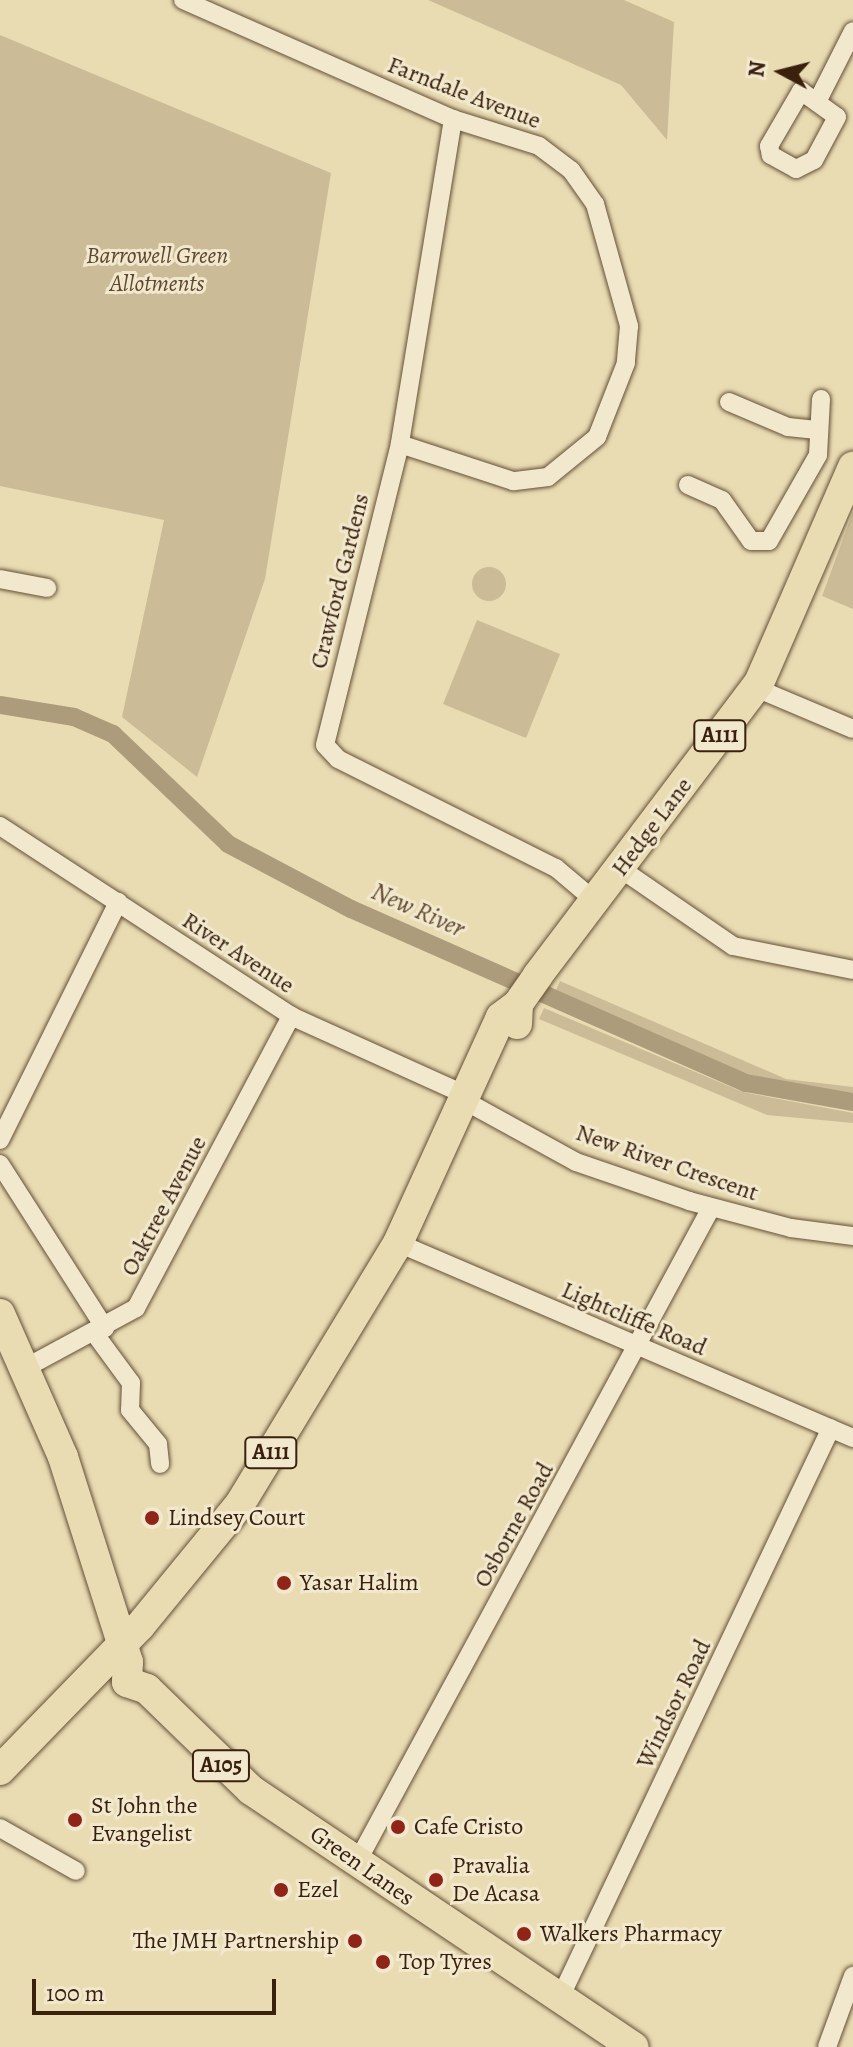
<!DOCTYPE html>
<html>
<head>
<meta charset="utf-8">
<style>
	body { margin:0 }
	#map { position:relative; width:853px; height:2047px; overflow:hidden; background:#e9dcb3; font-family:Alegreya,serif }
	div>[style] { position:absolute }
	.green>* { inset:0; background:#cbbc97 }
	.round { border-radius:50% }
	.canal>* { height:18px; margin:-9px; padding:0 9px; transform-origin:9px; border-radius:9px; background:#ad9c7b }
	.roads { filter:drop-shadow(0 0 2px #655037) drop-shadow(0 0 2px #655037) }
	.minor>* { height:18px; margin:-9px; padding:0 9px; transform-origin:9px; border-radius:9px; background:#f1e8ce }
	.primary>* { height:30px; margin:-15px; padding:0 15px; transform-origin:15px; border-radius:15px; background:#e9dcb3 }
	.dots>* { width:22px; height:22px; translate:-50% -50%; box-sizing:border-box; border:4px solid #f1e8ce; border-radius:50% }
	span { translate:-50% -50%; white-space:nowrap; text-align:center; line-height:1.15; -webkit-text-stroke:6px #f1e8ce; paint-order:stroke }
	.shield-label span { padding:2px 6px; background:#f1e8ce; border:2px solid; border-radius:6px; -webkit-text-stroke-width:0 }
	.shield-label { font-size:22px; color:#39210e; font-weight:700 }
	.street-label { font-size:24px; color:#39210e }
	.park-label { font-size:24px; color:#5e4830; font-style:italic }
	.poi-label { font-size:24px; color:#39210e }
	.left { translate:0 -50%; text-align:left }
	.right { translate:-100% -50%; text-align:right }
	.water-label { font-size:26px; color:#624c34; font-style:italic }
	.north { position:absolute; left:741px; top:32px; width:80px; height:80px; -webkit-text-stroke:6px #f1e8ce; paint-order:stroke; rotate:277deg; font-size:22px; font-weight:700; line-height:32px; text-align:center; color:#39210e }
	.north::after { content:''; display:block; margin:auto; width:28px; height:36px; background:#39210e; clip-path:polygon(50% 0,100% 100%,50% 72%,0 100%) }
	.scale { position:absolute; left:32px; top:1979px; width:244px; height:36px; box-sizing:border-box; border:4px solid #39210e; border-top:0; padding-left:10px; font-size:24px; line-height:28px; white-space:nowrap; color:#39210e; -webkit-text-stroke:6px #f1e8ce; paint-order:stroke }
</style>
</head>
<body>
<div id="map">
	<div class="green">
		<div style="clip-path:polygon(428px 0,624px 0,674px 22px,667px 140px,621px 85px)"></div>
		<div style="clip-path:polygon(0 35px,331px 173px,265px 579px,197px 777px,122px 717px,164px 520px,0 486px)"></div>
		<div style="clip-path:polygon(853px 512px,853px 609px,822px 596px)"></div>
		<div class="round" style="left:472px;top:567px;width:34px;height:34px"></div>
		<div style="clip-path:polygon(477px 620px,560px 654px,526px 738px,443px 704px)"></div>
		<div style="clip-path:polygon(560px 981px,786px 1079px,853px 1087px,853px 1096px,727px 1070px,556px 990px)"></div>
		<div style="clip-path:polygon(544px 1008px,743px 1092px,853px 1113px,853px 1123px,767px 1115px,539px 1019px)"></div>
	</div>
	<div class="canal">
		<div style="left:0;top:705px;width:75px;rotate:9.2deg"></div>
		<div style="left:74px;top:717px;width:43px;rotate:23.6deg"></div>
		<div style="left:113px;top:734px;width:159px;rotate:43.7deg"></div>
		<div style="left:228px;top:844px;width:139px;rotate:27.9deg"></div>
		<div style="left:351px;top:909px;width:432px;rotate:23.8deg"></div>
		<div style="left:746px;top:1083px;width:109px;rotate:10.1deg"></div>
	</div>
	<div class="roads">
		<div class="minor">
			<div style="left:183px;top:0;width:295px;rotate:23.8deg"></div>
			<div style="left:453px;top:119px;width:90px;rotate:17.4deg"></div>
			<div style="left:539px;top:146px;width:40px;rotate:37deg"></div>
			<div style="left:571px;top:170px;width:42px;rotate:54.8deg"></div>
			<div style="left:595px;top:204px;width:127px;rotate:74.4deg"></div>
			<div style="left:629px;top:326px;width:37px;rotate:95deg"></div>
			<div style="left:626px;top:363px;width:79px;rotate:111.4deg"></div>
			<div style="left:597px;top:437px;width:63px;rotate:140.8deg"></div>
			<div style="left:548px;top:477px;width:35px;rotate:173deg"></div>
			<div style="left:513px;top:481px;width:119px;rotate:-161.9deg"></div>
			<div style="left:801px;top:91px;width:44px;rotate:35.8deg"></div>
			<div style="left:837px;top:117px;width:49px;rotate:118.1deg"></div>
			<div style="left:814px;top:160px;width:20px;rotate:153deg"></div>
			<div style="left:796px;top:169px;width:29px;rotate:-151deg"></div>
			<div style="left:771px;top:155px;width:9px;rotate:-103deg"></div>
			<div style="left:769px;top:146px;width:64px;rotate:-59.8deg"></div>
			<div style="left:818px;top:100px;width:77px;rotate:-63.1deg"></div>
			<div style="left:453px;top:119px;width:329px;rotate:99.3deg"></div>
			<div style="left:400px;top:444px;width:310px;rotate:104deg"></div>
			<div style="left:325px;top:745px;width:19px;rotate:47deg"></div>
			<div style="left:338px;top:759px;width:244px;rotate:26.6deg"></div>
			<div style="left:556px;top:868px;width:51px;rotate:40.2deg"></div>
			<div style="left:729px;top:402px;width:64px;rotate:23deg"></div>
			<div style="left:788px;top:427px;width:31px;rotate:6deg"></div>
			<div style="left:688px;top:485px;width:37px;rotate:24deg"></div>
			<div style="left:722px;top:500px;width:50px;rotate:54.7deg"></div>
			<div style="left:751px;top:541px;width:18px"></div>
			<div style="left:769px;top:541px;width:99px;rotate:-60.3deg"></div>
			<div style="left:818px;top:455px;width:56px;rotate:-86.9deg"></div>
			<div style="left:0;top:579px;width:48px;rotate:10.8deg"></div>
			<div style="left:756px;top:688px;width:105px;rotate:22.9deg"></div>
			<div style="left:0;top:826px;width:348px;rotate:33.1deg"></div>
			<div style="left:291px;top:1016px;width:190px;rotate:24.3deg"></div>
			<div style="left:621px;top:869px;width:136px;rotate:34.5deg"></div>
			<div style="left:733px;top:946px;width:122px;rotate:11.3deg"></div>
			<div style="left:476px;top:1107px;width:114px;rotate:28.8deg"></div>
			<div style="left:576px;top:1162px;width:120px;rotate:19deg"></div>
			<div style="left:689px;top:1201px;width:106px;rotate:14.8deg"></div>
			<div style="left:791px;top:1228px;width:63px;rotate:7.4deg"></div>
			<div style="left:0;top:1140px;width:266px;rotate:-63.6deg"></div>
			<div style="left:0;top:1164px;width:195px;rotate:57.4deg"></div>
			<div style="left:398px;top:1243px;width:495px;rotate:23.2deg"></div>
			<div style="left:95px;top:1334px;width:61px;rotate:53.7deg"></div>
			<div style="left:131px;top:1383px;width:27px;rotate:92deg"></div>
			<div style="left:130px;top:1410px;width:44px;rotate:50.5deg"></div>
			<div style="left:158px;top:1444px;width:20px;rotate:84deg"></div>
			<div style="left:27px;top:1367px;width:124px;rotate:-28.4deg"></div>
			<div style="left:136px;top:1308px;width:331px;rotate:-62deg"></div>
			<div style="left:0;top:1828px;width:87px;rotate:29.5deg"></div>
			<div style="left:356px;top:1864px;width:746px;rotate:-61.58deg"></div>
			<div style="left:559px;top:2000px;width:633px;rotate:-64.57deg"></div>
			<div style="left:827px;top:2047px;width:76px;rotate:-69.9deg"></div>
		</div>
		<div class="primary">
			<div style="left:517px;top:1024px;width:20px;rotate:-87deg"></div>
			<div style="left:518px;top:1004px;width:35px;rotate:-55deg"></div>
			<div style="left:538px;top:975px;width:366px;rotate:-52.9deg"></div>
			<div style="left:759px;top:683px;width:236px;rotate:-66.5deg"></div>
			<div style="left:0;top:1314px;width:156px;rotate:66.2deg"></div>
			<div style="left:63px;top:1457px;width:215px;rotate:72.4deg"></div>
			<div style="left:128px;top:1662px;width:20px;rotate:93deg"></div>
			<div style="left:127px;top:1682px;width:21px;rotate:19deg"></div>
			<div style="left:147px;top:1689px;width:145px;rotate:44.2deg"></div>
			<div style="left:251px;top:1790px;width:461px;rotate:33.9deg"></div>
			<div style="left:0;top:1770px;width:201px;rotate:-45.8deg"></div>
			<div style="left:140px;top:1626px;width:158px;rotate:-50.7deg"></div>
			<div style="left:240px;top:1504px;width:305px;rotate:-58.8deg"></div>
			<div style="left:398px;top:1243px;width:248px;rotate:-65.5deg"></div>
			<div style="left:501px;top:1017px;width:21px;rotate:-37deg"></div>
		</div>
	</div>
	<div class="dots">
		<div style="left:152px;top:1518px;background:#8f2418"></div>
		<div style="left:284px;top:1583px;background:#8f2418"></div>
		<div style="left:75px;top:1820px;background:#8f2418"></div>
		<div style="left:398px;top:1827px;background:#8f2418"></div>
		<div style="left:436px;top:1880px;background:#8f2418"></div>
		<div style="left:281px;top:1890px;background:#8f2418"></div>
		<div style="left:524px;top:1934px;background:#8f2418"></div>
		<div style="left:355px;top:1941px;background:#8f2418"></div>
		<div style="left:383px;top:1962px;background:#8f2418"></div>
	</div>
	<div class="shield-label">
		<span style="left:720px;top:736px">A111</span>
		<span style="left:271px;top:1453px">A111</span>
		<span style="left:221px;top:1766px">A105</span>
	</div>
	<div class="street-label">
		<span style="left:464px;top:93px;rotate:21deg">Farndale Avenue</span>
		<span style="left:340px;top:581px;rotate:-76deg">Crawford Gardens</span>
		<span style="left:652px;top:827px;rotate:-53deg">Hedge Lane</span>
		<span style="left:238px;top:953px;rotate:33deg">River Avenue</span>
		<span style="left:667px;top:1163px;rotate:19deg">New River Crescent</span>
		<span style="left:164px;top:1206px;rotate:-62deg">Oaktree Avenue</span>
		<span style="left:634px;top:1319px;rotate:23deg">Lightcliffe Road</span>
		<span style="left:514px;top:1525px;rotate:-61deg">Osborne Road</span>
		<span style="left:674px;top:1704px;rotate:-64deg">Windsor Road</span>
		<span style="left:362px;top:1866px;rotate:35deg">Green Lanes</span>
	</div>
	<div class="park-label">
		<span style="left:157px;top:270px">Barrowell Green<br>Allotments</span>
	</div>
	<div class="poi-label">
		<span class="left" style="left:168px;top:1518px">Lindsey Court</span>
		<span class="left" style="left:300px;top:1583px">Yasar Halim</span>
		<span class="left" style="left:91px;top:1820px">St John the<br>Evangelist</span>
		<span class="left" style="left:414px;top:1827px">Cafe Cristo</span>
		<span class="left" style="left:452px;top:1880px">Pravalia<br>De Acasa</span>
		<span class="left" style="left:297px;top:1890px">Ezel</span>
		<span class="left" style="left:540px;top:1934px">Walkers Pharmacy</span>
		<span class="right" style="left:339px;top:1941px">The JMH Partnership</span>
		<span class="left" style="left:399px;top:1962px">Top Tyres</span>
	</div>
	<div class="water-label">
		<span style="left:418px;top:910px;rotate:24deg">New River</span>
	</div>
	<div class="north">N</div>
	<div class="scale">100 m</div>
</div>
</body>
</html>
